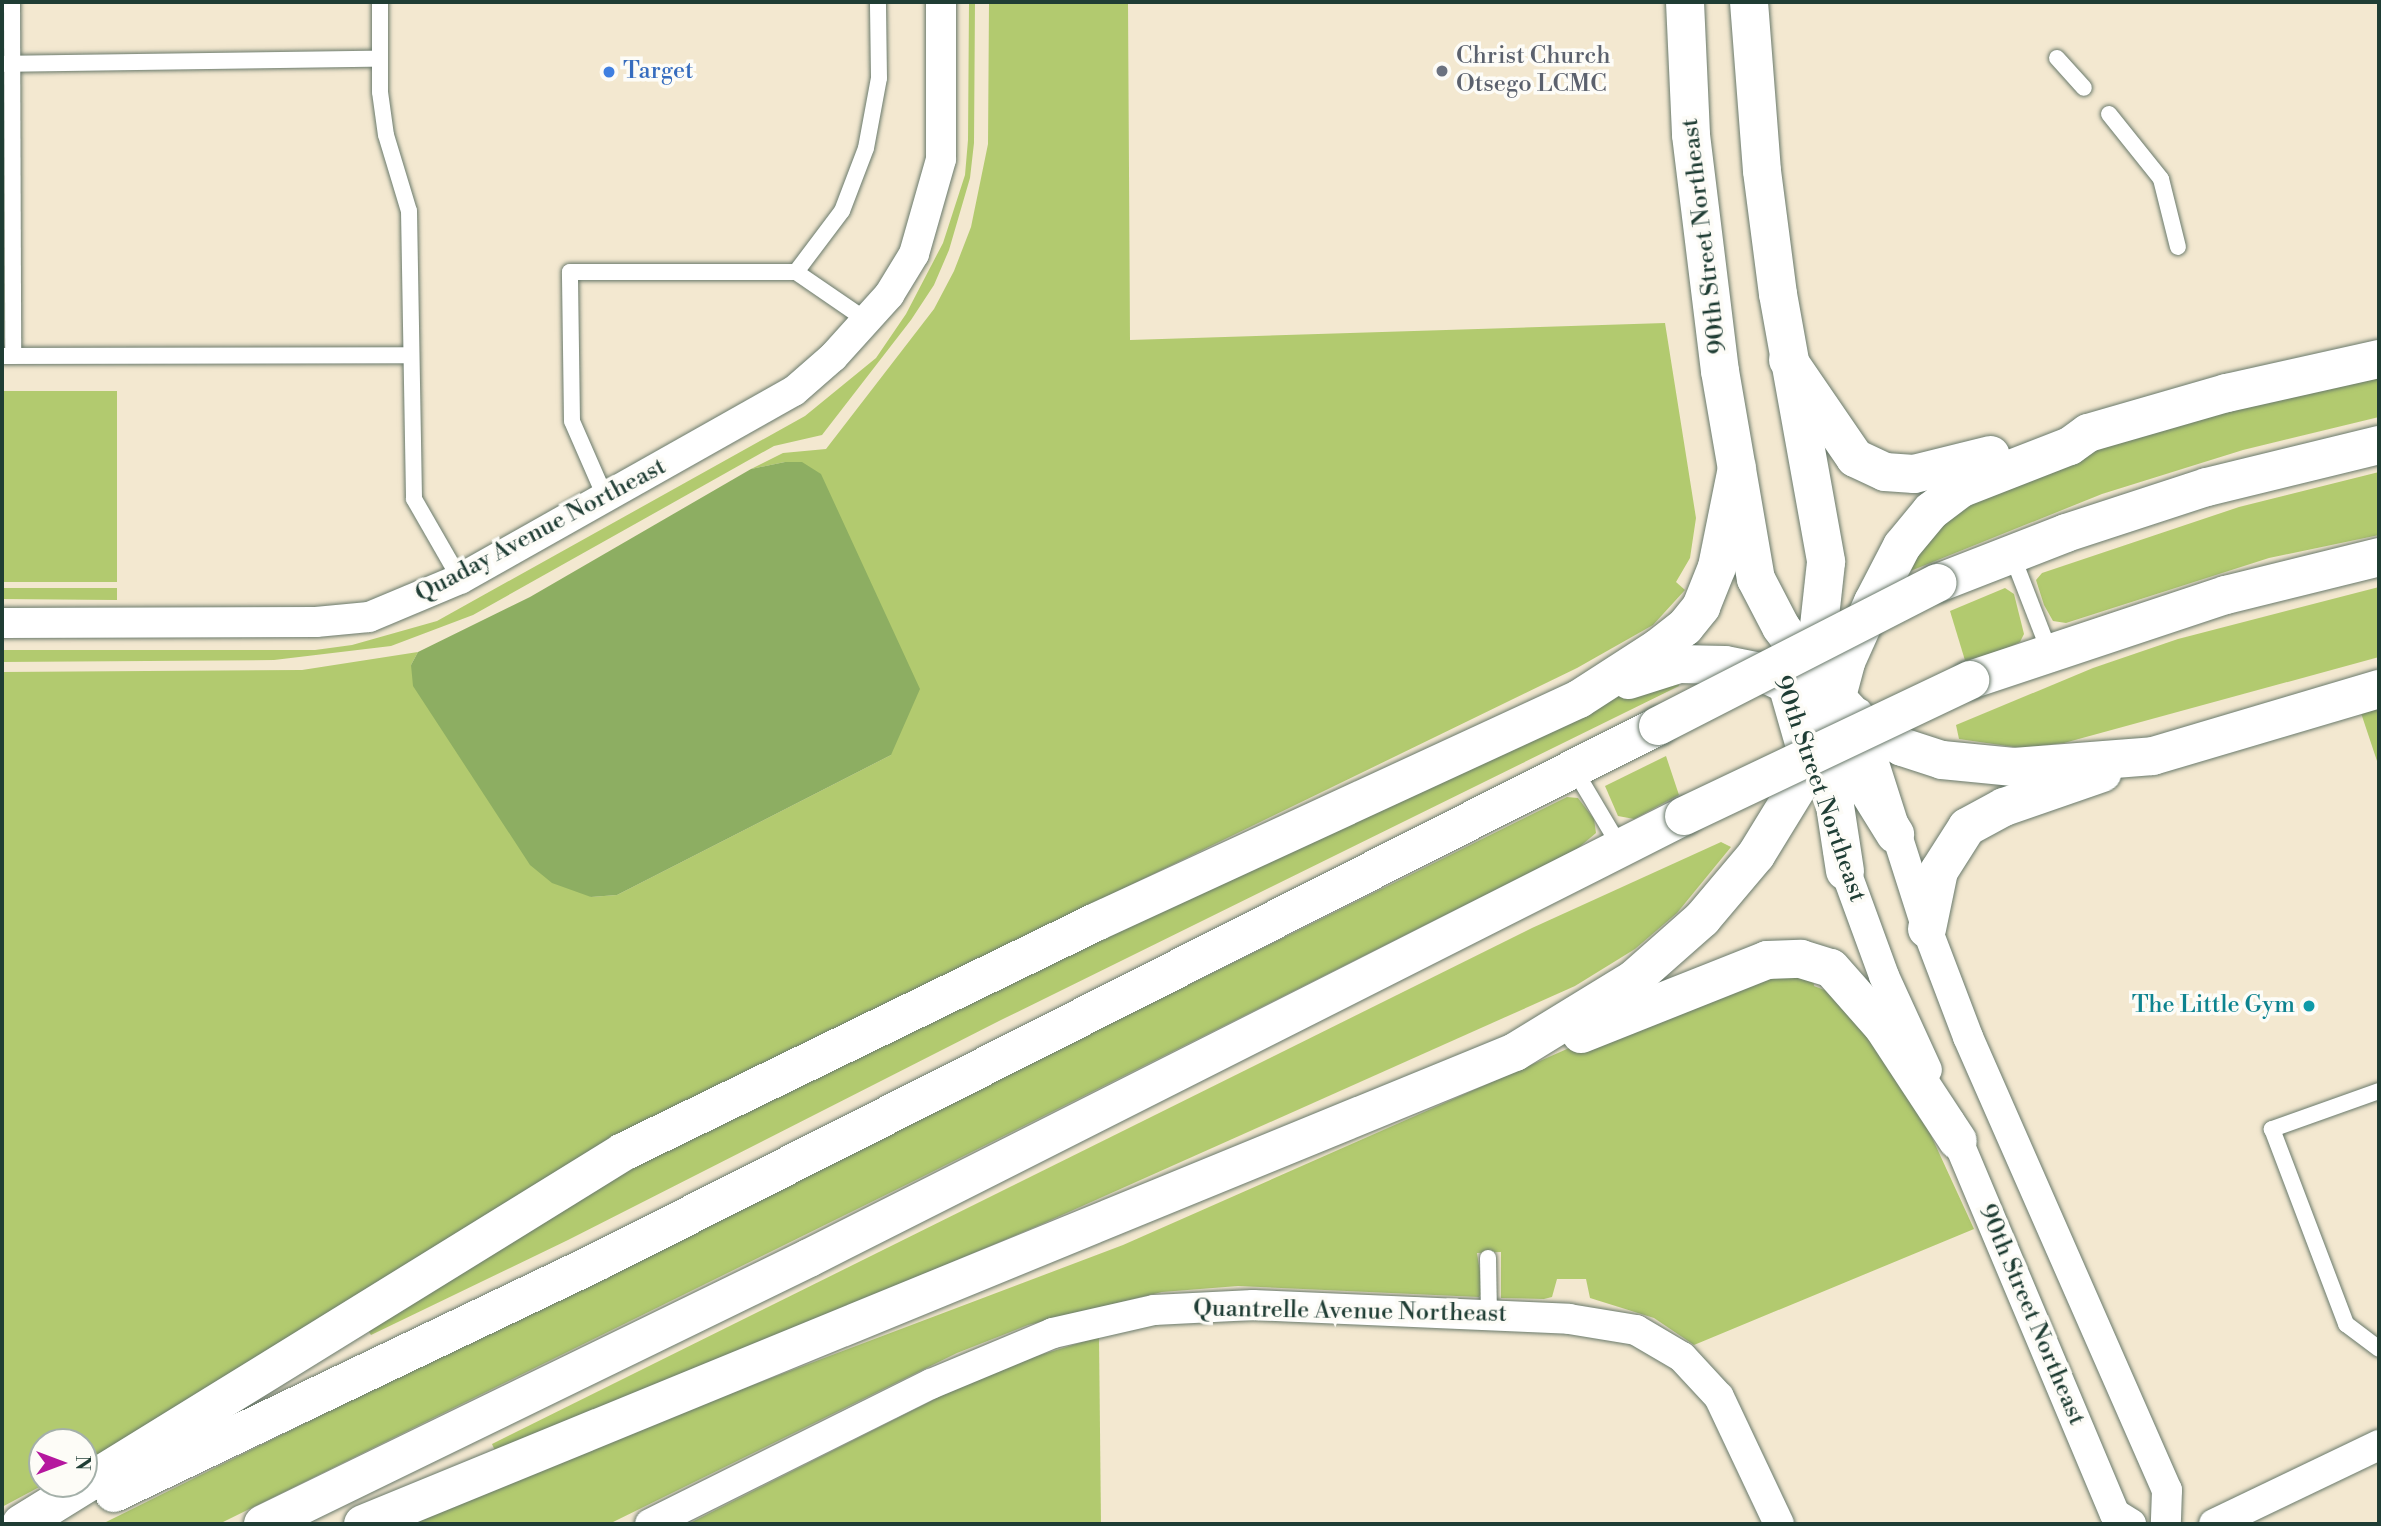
<!DOCTYPE html>
<html>
<head>
<meta charset="utf-8">
<style>
	body { margin:0 }
	#map { position:relative; width:2381px; height:1526px; overflow:hidden; background:#f3e8d0; font-family:"Libre Bodoni",serif }
	div>[style] { position:absolute }
	.green>* { inset:0; background:#b2ca6f }
	.forest>* { inset:0; background:#8dae62 }
	.roads { filter:drop-shadow(0 0 2px #69796b) drop-shadow(0 0 2px #69796b) }
	.service>* { height:16px; margin:-8px; padding:0 8px; transform-origin:8px; border-radius:8px; background:#fff }
	.minor>* { height:30px; margin:-15px; padding:0 15px; transform-origin:15px; border-radius:15px; background:#fff }
	.secondary>* { height:38px; margin:-19px; padding:0 19px; transform-origin:19px; border-radius:19px; background:#fff }
	.motorway>* { height:38px; margin:-19px; padding:0 19px; transform-origin:19px; border-radius:19px; background:#fff }
	.bridges { filter:drop-shadow(0 0 2px #69796b) drop-shadow(0 0 2px #69796b) }
	.motorway-bridge>* { height:38px; margin:-19px; padding:0 19px; transform-origin:19px; border-radius:19px; background:#fff }
	.dots>* { width:19px; height:19px; translate:-50% -50%; box-sizing:border-box; border:4px solid #fdfcf7; border-radius:50% }
	span { translate:-50% -50%; white-space:nowrap; text-align:center; line-height:1.15; -webkit-text-stroke:7px #fdfcf7; paint-order:stroke }
	.worship-label { font-size:24px; color:#5b616d }
	.left { translate:0 -50%; text-align:left }
	.shop-label { font-size:24px; color:#366cbe }
	.street-label { font-size:24px; color:#1f3d34 }
	.culture-label { font-size:24px; color:#0d838f }
	.right { translate:-100% -50%; text-align:right }
	.frame { position:absolute; inset:0; border:4px solid #1f3d34; pointer-events:none }
	.north { position:absolute; left:28px; top:1428px; width:70px; height:70px; box-sizing:border-box; background:#fdfcf7; border:2px solid #a4b0a9; border-radius:50%; rotate:90deg; font-size:19px; font-weight:700; line-height:28px; text-align:center; color:#1f3d34 }
	.north::after { content:''; display:block; margin:auto; width:24px; height:32px; background:#b5179e; clip-path:polygon(50% 0,100% 100%,50% 72%,0 100%) }
</style>
</head>
<body>
<div id="map">
	<div class="green">
		<div style="clip-path:polygon(969px 2px,975px 2px,974px 143px,970px 178px,949px 250px,934px 285px,911px 320px,822px 435px,774px 446px,473px 615px,391px 646px,274px 660px,2px 662px,2px 650px,315px 650px,352px 645px,437px 621px,805px 416px,876px 358px,906px 314px,943px 243px,965px 175px,968px 140px)"></div>
		<div style="clip-path:polygon(989px 2px,1128px 2px,1130px 340px,1665px 323px,1696px 518px,1690px 558px,1676px 582px,1685px 590px,1653px 625px,1577px 668px,884px 1005px,84px 1463px,84px 1442px,42px 1442px,45px 1484px,2px 1507px,2px 672px,302px 670px,418px 652px,411px 665px,591px 897px,617px 895px,891px 755px,785px 462px,751px 469px,783px 453px,826px 449px,934px 309px,954px 271px,971px 227px,988px 144px)"></div>
		<div style="clip-path:polygon(2379px 378px,2379px 417px,2243px 450px,2102px 494px,1908px 572px,1939px 512px,2157px 427px)"></div>
		<div style="clip-path:polygon(2px 391px,117px 391px,117px 582px,2px 582px)"></div>
		<div style="clip-path:polygon(2379px 472px,2379px 535px,2269px 558px,2066px 623px,2053px 621px,2044px 605px,2036px 580px,2042px 573px,2239px 507px)"></div>
		<div style="clip-path:polygon(2379px 587px,2379px 657px,2064px 743px,2021px 748px,1959px 739px,1956px 725px,2093px 668px,2178px 639px)"></div>
		<div style="clip-path:polygon(2px 588px,117px 588px,117px 600px,2px 599px)"></div>
		<div style="clip-path:polygon(2005px 588px,2014px 594px,2024px 634px,2020px 642px,1967px 667px,1950px 611px)"></div>
		<div style="clip-path:polygon(1676px 677px,1679px 686px,999px 1021px,568px 1240px,371px 1335px,365px 1326px,638px 1160px,1609px 695px)"></div>
		<div style="clip-path:polygon(2379px 708px,2379px 767px,2361px 713px)"></div>
		<div style="clip-path:polygon(1666px 756px,1679px 795px,1634px 819px,1618px 816px,1605px 786px)"></div>
		<div style="clip-path:polygon(1567px 797px,1578px 798px,1594px 819px,1596px 833px,1577px 849px,920px 1178px,219px 1524px,102px 1524px)"></div>
		<div style="clip-path:polygon(1721px 842px,1731px 847px,1677px 913px,1635px 949px,1575px 986px,1042px 1224px,497px 1455px,492px 1444px,1532px 928px)"></div>
		<div style="clip-path:polygon(1756px 972px,1813px 977px,1814px 986px,1840px 996px,1923px 1118px,1974px 1229px,1694px 1345px,1654px 1318px,1590px 1298px,1586px 1279px,1557px 1279px,1552px 1297px,1544px 1299px,1501px 1298px,1501px 1252px,1477px 1253px,1483px 1291px,1479px 1297px,1238px 1286px,1162px 1292px,1028px 1325px,957px 1353px,609px 1524px,406px 1524px,724px 1396px,1123px 1245px,1585px 1041px)"></div>
		<div style="clip-path:polygon(1099px 1337px,1101px 1524px,688px 1524px,945px 1394px,1030px 1358px)"></div>
	</div>
	<div class="forest">
		<div style="clip-path:polygon(785px 462px,802px 462px,821px 474px,920px 689px,891px 755px,617px 895px,591px 897px,552px 883px,530px 865px,413px 686px,411px 665px,418px 652px,530px 597px,751px 469px)"></div>
	</div>
	<div class="roads">
		<div class="service">
			<div style="left:12px;top:2px;width:354px;rotate:89.8deg"></div>
			<div style="left:380px;top:2px;width:90px;rotate:90deg"></div>
			<div style="left:380px;top:92px;width:43px;rotate:82.1deg"></div>
			<div style="left:386px;top:135px;width:79px;rotate:73.2deg"></div>
			<div style="left:409px;top:211px;width:288px;rotate:89deg"></div>
			<div style="left:414px;top:499px;width:92px;rotate:60.1deg"></div>
			<div style="left:2057px;top:58px;width:40px;rotate:48deg"></div>
			<div style="left:2px;top:64px;width:378px;rotate:-0.8deg"></div>
			<div style="left:2109px;top:114px;width:83px;rotate:51.3deg"></div>
			<div style="left:2161px;top:179px;width:70px;rotate:76deg"></div>
			<div style="left:796px;top:272px;width:76px;rotate:-53deg"></div>
			<div style="left:842px;top:211px;width:67px;rotate:-69.1deg"></div>
			<div style="left:866px;top:148px;width:71px;rotate:-79.5deg"></div>
			<div style="left:879px;top:78px;width:76px;rotate:-90.8deg"></div>
			<div style="left:2px;top:356px;width:408px;rotate:-0.1deg"></div>
			<div style="left:606px;top:499px;width:85px;rotate:-113.6deg"></div>
			<div style="left:572px;top:421px;width:149px;rotate:-90.8deg"></div>
			<div style="left:570px;top:272px;width:226px"></div>
			<div style="left:796px;top:272px;width:85px;rotate:34.4deg"></div>
			<div style="left:2012px;top:555px;width:105px;rotate:68.8deg"></div>
			<div style="left:1574px;top:769px;width:92px;rotate:59.3deg"></div>
			<div style="left:2379px;top:1091px;width:114px;rotate:160.4deg"></div>
			<div style="left:2272px;top:1129px;width:209px;rotate:69.2deg"></div>
			<div style="left:2346px;top:1324px;width:41px;rotate:37.1deg"></div>
			<div style="left:1488px;top:1258px;width:56px;rotate:89deg"></div>
		</div>
		<div class="minor">
			<div style="left:2px;top:623px;width:314px;rotate:-0.2deg"></div>
			<div style="left:316px;top:622px;width:53px;rotate:-5.4deg"></div>
			<div style="left:369px;top:617px;width:99px;rotate:-22.7deg"></div>
			<div style="left:460px;top:579px;width:383px;rotate:-29.4deg"></div>
			<div style="left:794px;top:391px;width:52px;rotate:-41.1deg"></div>
			<div style="left:833px;top:357px;width:84px;rotate:-47.9deg"></div>
			<div style="left:889px;top:295px;width:48px;rotate:-58.6deg"></div>
			<div style="left:914px;top:254px;width:99px;rotate:-74.1deg"></div>
			<div style="left:941px;top:159px;width:157px;rotate:-90deg"></div>
			<div style="left:1780px;top:674px;width:98px;rotate:74deg"></div>
			<div style="left:1858px;top:713px;width:227px;rotate:72.3deg"></div>
			<div style="left:1927px;top:929px;width:116px;rotate:69.2deg"></div>
			<div style="left:1968px;top:1037px;width:495px;rotate:66.3deg"></div>
			<div style="left:2167px;top:1490px;width:34px;rotate:92deg"></div>
			<div style="left:1838px;top:850px;width:134px;rotate:69.9deg"></div>
			<div style="left:1884px;top:976px;width:103px;rotate:65.4deg"></div>
			<div style="left:1950px;top:1122px;width:425px;rotate:67.2deg"></div>
			<div style="left:2115px;top:1514px;width:19px;rotate:32deg"></div>
			<div style="left:650px;top:1524px;width:314px;rotate:-26.5deg"></div>
			<div style="left:931px;top:1384px;width:132px;rotate:-22.7deg"></div>
			<div style="left:1053px;top:1333px;width:104px;rotate:-12.8deg"></div>
			<div style="left:1154px;top:1310px;width:99px;rotate:-2.9deg"></div>
			<div style="left:1253px;top:1305px;width:316px;rotate:2.5deg"></div>
			<div style="left:1569px;top:1319px;width:68px;rotate:9.3deg"></div>
			<div style="left:1636px;top:1330px;width:53px;rotate:30.4deg"></div>
			<div style="left:1682px;top:1357px;width:54px;rotate:47.2deg"></div>
			<div style="left:1719px;top:1397px;width:140px;rotate:64.7deg"></div>
			<div style="left:2214px;top:1524px;width:183px;rotate:-25.6deg"></div>
		</div>
		<div class="secondary">
			<div style="left:1685px;top:2px;width:133px;rotate:87.4deg"></div>
			<div style="left:1691px;top:135px;width:238px;rotate:83deg"></div>
			<div style="left:1720px;top:371px;width:211px;rotate:80.2deg"></div>
			<div style="left:1749px;top:2px;width:169px;rotate:85.6deg"></div>
			<div style="left:1762px;top:171px;width:124px;rotate:82.6deg"></div>
			<div style="left:1778px;top:294px;width:272px;rotate:79.8deg"></div>
		</div>
		<div class="motorway">
			<div style="left:1788px;top:360px;width:119px;rotate:55.6deg"></div>
			<div style="left:1855px;top:458px;width:33px;rotate:25deg"></div>
			<div style="left:1885px;top:472px;width:29px;rotate:4deg"></div>
			<div style="left:1914px;top:474px;width:79px;rotate:-13.9deg"></div>
			<div style="left:1756px;top:579px;width:54px;rotate:62.5deg"></div>
			<div style="left:1781px;top:627px;width:62px;rotate:54.2deg"></div>
			<div style="left:1817px;top:677px;width:63px;rotate:46.9deg"></div>
			<div style="left:1860px;top:723px;width:48px;rotate:29.7deg"></div>
			<div style="left:1902px;top:747px;width:42px;rotate:18deg"></div>
			<div style="left:1942px;top:760px;width:72px;rotate:5.6deg"></div>
			<div style="left:2014px;top:767px;width:139px;rotate:-4.5deg"></div>
			<div style="left:2153px;top:756px;width:236px;rotate:-16.5deg"></div>
			<div style="left:1938px;top:583px;width:137px;rotate:-21.3deg"></div>
			<div style="left:2066px;top:533px;width:148px;rotate:-18.1deg"></div>
			<div style="left:2207px;top:487px;width:177px;rotate:-13.7deg"></div>
			<div style="left:1629px;top:680px;width:52px;rotate:-17.7deg"></div>
			<div style="left:1679px;top:664px;width:46px;rotate:1.2deg"></div>
			<div style="left:1725px;top:665px;width:37px;rotate:11deg"></div>
			<div style="left:1761px;top:672px;width:23px;rotate:25deg"></div>
			<div style="left:1782px;top:682px;width:23px;rotate:34deg"></div>
			<div style="left:1801px;top:695px;width:50px;rotate:50.6deg"></div>
			<div style="left:1833px;top:734px;width:118px;rotate:58.2deg"></div>
			<div style="left:1970px;top:680px;width:270px;rotate:-18.4deg"></div>
			<div style="left:2226px;top:595px;width:158px;rotate:-13.9deg"></div>
			<div style="left:1845px;top:871px;width:66px;rotate:-98.7deg"></div>
			<div style="left:1835px;top:806px;width:106px;rotate:-89.5deg"></div>
			<div style="left:1836px;top:700px;width:39px;rotate:-75deg"></div>
			<div style="left:1846px;top:662px;width:66px;rotate:-65.8deg"></div>
			<div style="left:1873px;top:602px;width:63px;rotate:-62.6deg"></div>
			<div style="left:1902px;top:546px;width:45px;rotate:-50.4deg"></div>
			<div style="left:1931px;top:511px;width:39px;rotate:-37deg"></div>
			<div style="left:1962px;top:488px;width:116px;rotate:-21.3deg"></div>
			<div style="left:2070px;top:446px;width:22px;rotate:-36deg"></div>
			<div style="left:2088px;top:433px;width:145px;rotate:-16.1deg"></div>
			<div style="left:2227px;top:393px;width:156px;rotate:-12.6deg"></div>
			<div style="left:1927px;top:929px;width:59px;rotate:-78.3deg"></div>
			<div style="left:1939px;top:871px;width:52px;rotate:-57.5deg"></div>
			<div style="left:1967px;top:827px;width:42px;rotate:-28.4deg"></div>
			<div style="left:2004px;top:807px;width:104px;rotate:-19.1deg"></div>
			<div style="left:1581px;top:1034px;width:200px;rotate:-21.7deg"></div>
			<div style="left:1767px;top:960px;width:34px;rotate:-2deg"></div>
			<div style="left:1801px;top:959px;width:31px;rotate:17deg"></div>
			<div style="left:1831px;top:968px;width:79px;rotate:48.6deg"></div>
			<div style="left:1883px;top:1027px;width:136px;rotate:56.7deg"></div>
			<div style="left:114px;top:1493px;width:535px;rotate:-25.56deg"></div>
			<div style="left:597px;top:1262px;width:1189px;rotate:-26.8deg"></div>
			<div style="left:21px;top:1524px;width:708px;rotate:-31.71deg"></div>
			<div style="left:623px;top:1152px;width:526px;rotate:-25.93deg"></div>
			<div style="left:1096px;top:922px;width:532px;rotate:-24.78deg"></div>
			<div style="left:1579px;top:699px;width:94px;rotate:-32.8deg"></div>
			<div style="left:1658px;top:648px;width:34px;rotate:-38deg"></div>
			<div style="left:1685px;top:627px;width:26px;rotate:-51deg"></div>
			<div style="left:1701px;top:607px;width:43px;rotate:-68.2deg"></div>
			<div style="left:1717px;top:567px;width:101px;rotate:-78.6deg"></div>
			<div style="left:263px;top:1524px;width:607px;rotate:-25.97deg"></div>
			<div style="left:809px;top:1258px;width:980px;rotate:-26.8deg"></div>
			<div style="left:363px;top:1524px;width:1245px;rotate:-22.28deg"></div>
			<div style="left:1515px;top:1052px;width:140px;rotate:-31.5deg"></div>
			<div style="left:1634px;top:979px;width:91px;rotate:-41.4deg"></div>
			<div style="left:1702px;top:919px;width:84px;rotate:-49.8deg"></div>
			<div style="left:1756px;top:855px;width:100px;rotate:-58.5deg"></div>
			<div style="left:1808px;top:770px;width:32px;rotate:-79deg"></div>
			<div style="left:1814px;top:739px;width:95px;rotate:-88.2deg"></div>
			<div style="left:1817px;top:644px;width:82px;rotate:-83.7deg"></div>
		</div>
	</div>
	<div class="bridges">
		<div class="motorway-bridge">
			<div style="left:1658px;top:726px;width:314px;rotate:-27.1deg"></div>
			<div style="left:1684px;top:816px;width:317px;rotate:-25.4deg"></div>
		</div>
	</div>
	<div class="dots">
		<div style="left:1442px;top:71px;background:#6b7280"></div>
		<div style="left:609px;top:72px;background:#3f7fe0"></div>
		<div style="left:2309px;top:1006px;background:#0f9aa8"></div>
	</div>
	<div class="worship-label">
		<span class="left" style="left:1456px;top:71px">Christ Church<br>Otsego LCMC</span>
	</div>
	<div class="shop-label">
		<span class="left" style="left:623px;top:72px">Target</span>
	</div>
	<div class="street-label">
		<span style="left:1705px;top:236px;rotate:-97deg">90th Street Northeast</span>
		<span style="left:541px;top:531px;rotate:-28deg">Quaday Avenue Northeast</span>
		<span style="left:1819px;top:789px;rotate:71deg">90th Street Northeast</span>
		<span style="left:1350px;top:1312px;rotate:1deg">Quantrelle Avenue Northeast</span>
		<span style="left:2031px;top:1315px;rotate:67deg">90th Street Northeast</span>
	</div>
	<div class="culture-label">
		<span class="right" style="left:2295px;top:1006px">The Little Gym</span>
	</div>
	<div class="frame"></div>
	<div class="north">N</div>
</div>
</body>
</html>
